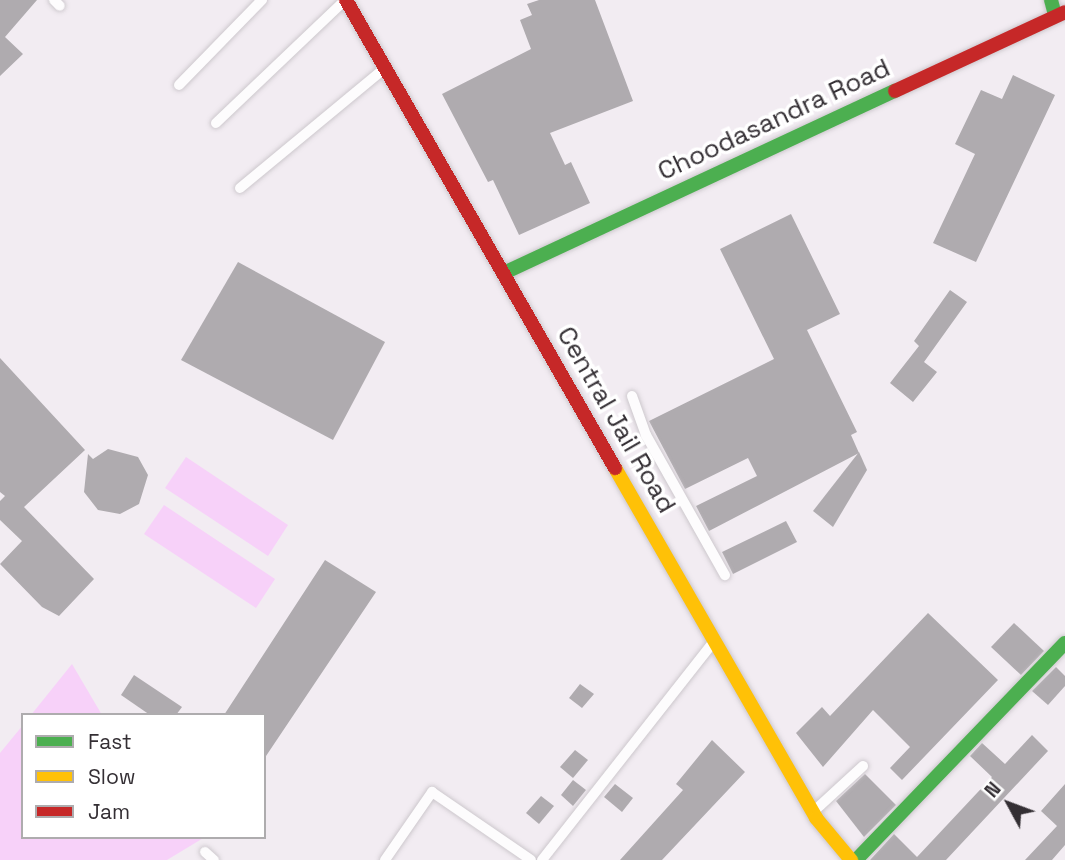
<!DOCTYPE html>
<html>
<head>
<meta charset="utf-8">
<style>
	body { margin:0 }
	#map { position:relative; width:1065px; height:860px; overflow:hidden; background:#f2ecf2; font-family:"Space Grotesk",sans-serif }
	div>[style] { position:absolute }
	.green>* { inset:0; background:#f7d1f9 }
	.building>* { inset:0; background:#afabaf }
	.roads { filter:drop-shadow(0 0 2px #cdc8cd) drop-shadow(0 0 2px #cdc8cd) }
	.street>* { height:10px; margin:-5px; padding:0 5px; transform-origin:5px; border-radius:5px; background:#fdfcfd }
	.fast>* { height:14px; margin:-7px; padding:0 7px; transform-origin:7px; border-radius:7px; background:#4caf50 }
	.slow>* { height:14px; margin:-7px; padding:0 7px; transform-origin:7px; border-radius:7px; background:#ffc107 }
	.jam>* { height:14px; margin:-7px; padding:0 7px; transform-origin:7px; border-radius:7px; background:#c62828 }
	span { translate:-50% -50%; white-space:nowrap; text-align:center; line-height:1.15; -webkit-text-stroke:7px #fff; paint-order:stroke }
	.street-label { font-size:26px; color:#342f34 }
	.legend { position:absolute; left:21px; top:713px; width:245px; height:126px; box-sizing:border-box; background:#fff; border:2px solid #aeacae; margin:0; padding:9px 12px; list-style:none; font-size:21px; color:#342f34 }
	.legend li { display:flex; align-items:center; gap:14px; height:35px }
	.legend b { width:35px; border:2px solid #aeacae }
	.north { position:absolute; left:974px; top:769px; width:70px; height:70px; -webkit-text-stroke:5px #fff; paint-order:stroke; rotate:311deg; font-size:19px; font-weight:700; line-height:28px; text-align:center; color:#342f34 }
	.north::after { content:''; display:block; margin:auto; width:24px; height:32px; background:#342f34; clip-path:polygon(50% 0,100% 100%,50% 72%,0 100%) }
</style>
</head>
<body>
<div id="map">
	<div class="green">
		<div style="clip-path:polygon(186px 457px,288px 525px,268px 556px,165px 488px)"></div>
		<div style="clip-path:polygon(164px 505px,275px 579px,256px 608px,144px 534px)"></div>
		<div style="clip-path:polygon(72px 664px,102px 715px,31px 715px)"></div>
		<div style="clip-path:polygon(23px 725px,23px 837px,205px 837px,167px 860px,0 860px,0 753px)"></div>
	</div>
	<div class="building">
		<div style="clip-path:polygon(0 0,37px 0,5px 37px,23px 54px,0 76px)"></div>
		<div style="clip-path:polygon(539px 0,595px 0,633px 101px,550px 133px,565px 165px,571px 162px,590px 203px,519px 235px,493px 180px,488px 182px,442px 94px,531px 49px,520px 20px,532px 15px,527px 4px)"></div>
		<div style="clip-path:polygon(1013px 75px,1055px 95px,976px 262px,933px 243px,975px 154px,955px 144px,981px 90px,1002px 99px)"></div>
		<div style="clip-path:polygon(791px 214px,840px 314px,807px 330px,857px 432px,851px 435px,859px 453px,709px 531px,696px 506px,757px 476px,748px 458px,685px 489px,649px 421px,774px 359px,720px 249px)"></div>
		<div style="clip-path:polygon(238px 262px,385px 342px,333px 440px,181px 360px)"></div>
		<div style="clip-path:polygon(950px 290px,967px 302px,924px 362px,937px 372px,913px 402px,890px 383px,919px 346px,914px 341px)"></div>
		<div style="clip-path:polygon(0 358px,85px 450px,24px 507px,94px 579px,59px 616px,42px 607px,0 564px,22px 541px,0 520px,0 501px,5px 496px,0 492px)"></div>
		<div style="clip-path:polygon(108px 449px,138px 457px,148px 475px,139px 504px,120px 514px,98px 510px,84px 492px,88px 454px,93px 459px)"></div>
		<div style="clip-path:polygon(859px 452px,867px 470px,833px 527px,813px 511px)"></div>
		<div style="clip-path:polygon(786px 521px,797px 542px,733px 574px,722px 552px)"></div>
		<div style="clip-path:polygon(325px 560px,376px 592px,264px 759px,264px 715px,224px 715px)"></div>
		<div style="clip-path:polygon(928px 613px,998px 680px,902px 780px,890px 768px,910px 747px,873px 710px,823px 767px,796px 733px,822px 707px,830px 716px)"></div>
		<div style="clip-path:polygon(1014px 623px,1044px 651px,1021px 675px,991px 647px)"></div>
		<div style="clip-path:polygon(1056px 667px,1065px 676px,1065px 686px,1048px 705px,1032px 691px)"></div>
		<div style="clip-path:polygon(134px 675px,182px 707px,176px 715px,150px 715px,121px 695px)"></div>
		<div style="clip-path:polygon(580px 684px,594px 694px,582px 708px,569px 698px)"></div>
		<div style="clip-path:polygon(1032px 735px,1048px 751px,946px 860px,870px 860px,894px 834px,917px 857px,992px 777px,970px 756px,982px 743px,1005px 764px)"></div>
		<div style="clip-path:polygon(712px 740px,745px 772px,662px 860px,620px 860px,683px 790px,676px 784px)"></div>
		<div style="clip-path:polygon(575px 750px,588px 760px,573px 778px,560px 767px)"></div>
		<div style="clip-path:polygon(865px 774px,896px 805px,864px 837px,836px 801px)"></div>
		<div style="clip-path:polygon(573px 780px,586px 790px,573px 806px,561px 795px)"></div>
		<div style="clip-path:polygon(615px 784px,633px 798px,622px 812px,604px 797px)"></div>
		<div style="clip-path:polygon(1065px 784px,1065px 845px,1052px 860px,1025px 860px,1057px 826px,1041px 811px)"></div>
		<div style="clip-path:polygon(541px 796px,554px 806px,539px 824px,526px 813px)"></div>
	</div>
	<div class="roads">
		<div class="street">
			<div style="left:54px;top:0;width:8px;rotate:45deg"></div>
			<div style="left:179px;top:85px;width:119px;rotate:-45.7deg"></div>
			<div style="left:216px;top:123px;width:178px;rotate:-43.6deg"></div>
			<div style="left:240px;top:188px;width:188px;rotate:-39.6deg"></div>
			<div style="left:632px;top:396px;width:41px;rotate:70.3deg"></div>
			<div style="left:646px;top:435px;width:161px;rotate:60.6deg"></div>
			<div style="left:813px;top:812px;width:68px;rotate:-42.6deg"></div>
			<div style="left:205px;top:852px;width:12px;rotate:42deg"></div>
			<div style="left:385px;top:860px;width:83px;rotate:-55.3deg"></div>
			<div style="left:432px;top:792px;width:120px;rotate:34.5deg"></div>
			<div style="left:542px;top:860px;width:280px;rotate:-51.8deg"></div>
		</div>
		<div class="fast">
			<div style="left:1051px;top:0;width:16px;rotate:75deg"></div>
			<div style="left:504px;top:273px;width:431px;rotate:-25deg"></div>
			<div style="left:856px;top:860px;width:301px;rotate:-46.1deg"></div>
		</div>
		<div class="slow">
			<div style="left:615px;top:468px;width:404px;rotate:60.1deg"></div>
			<div style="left:816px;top:818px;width:55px;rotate:50.2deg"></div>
		</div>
		<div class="jam">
			<div style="left:346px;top:0;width:540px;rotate:60.11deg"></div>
			<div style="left:895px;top:91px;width:187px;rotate:-24.9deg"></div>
		</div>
	</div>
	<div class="street-label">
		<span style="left:774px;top:120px;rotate:-25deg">Choodasandra Road</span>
		<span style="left:616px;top:420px;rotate:60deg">Central Jail Road</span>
	</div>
	<ul class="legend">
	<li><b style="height:9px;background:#4caf50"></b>Fast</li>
	<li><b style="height:9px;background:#ffc107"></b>Slow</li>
	<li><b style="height:9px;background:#c62828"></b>Jam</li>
	</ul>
	<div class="north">N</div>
</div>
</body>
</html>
